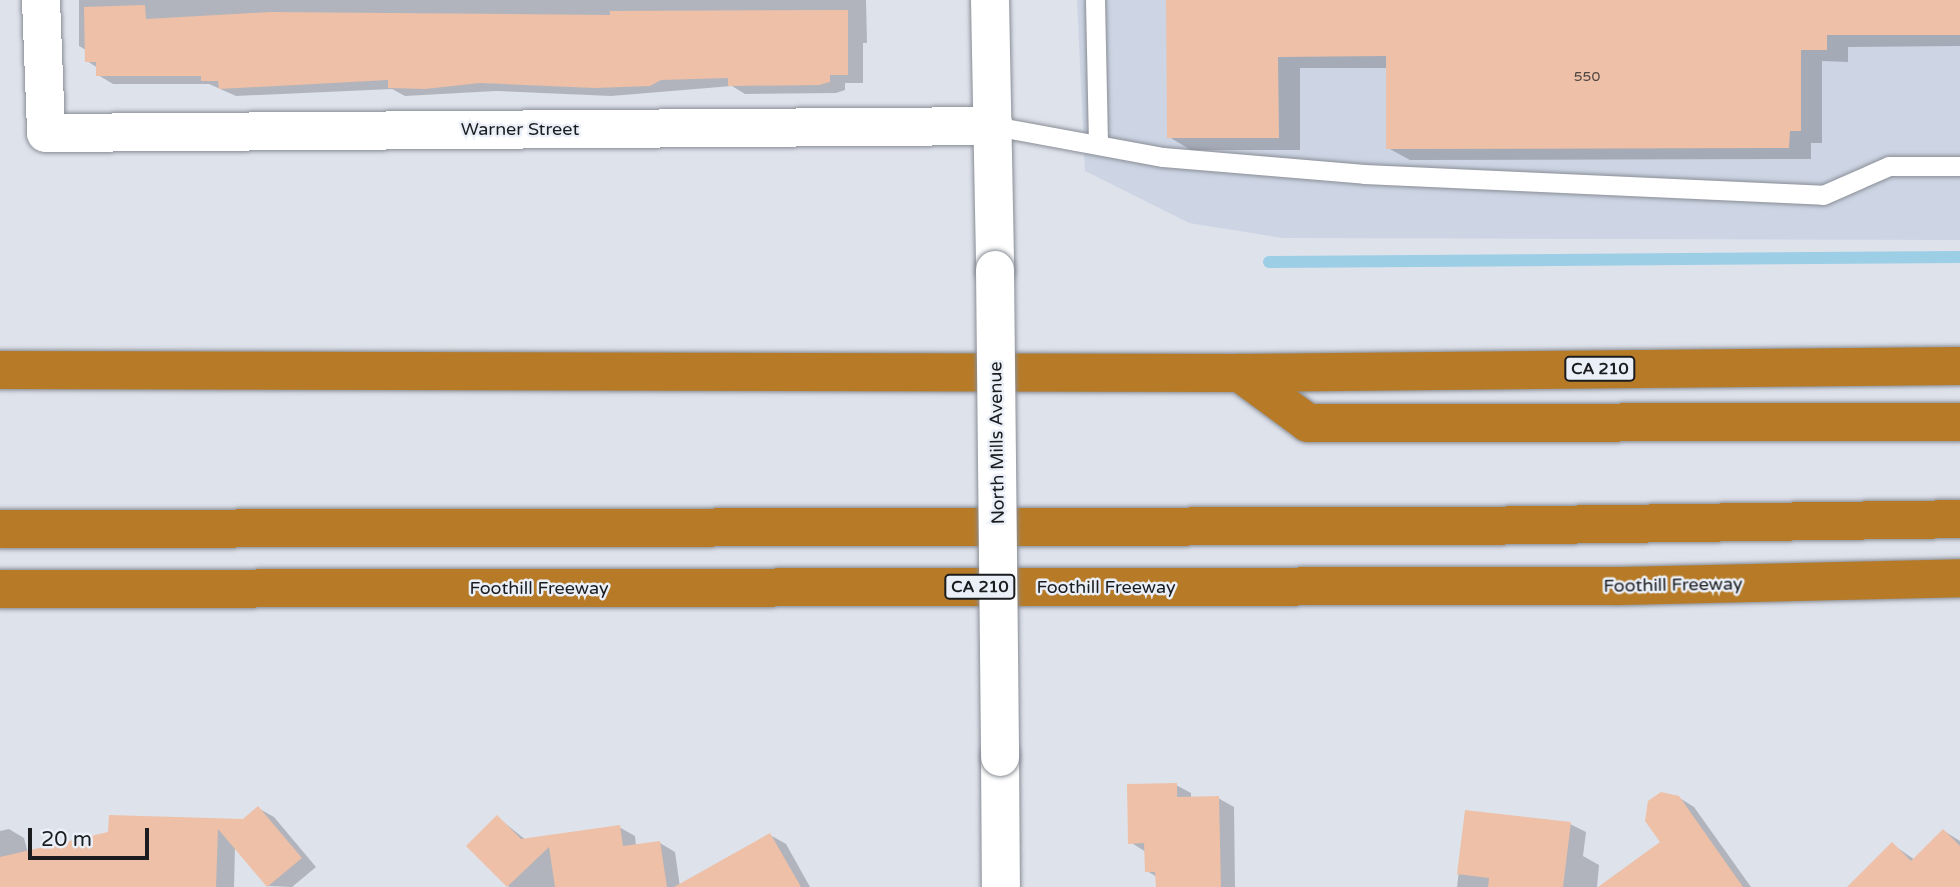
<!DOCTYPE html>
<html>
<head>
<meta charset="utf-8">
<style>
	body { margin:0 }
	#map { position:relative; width:1960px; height:887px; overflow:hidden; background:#dee2eb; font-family:"Varela Round",sans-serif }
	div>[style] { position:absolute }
	.built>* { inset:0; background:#cdd5e4 }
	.shadow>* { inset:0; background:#0003 }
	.stream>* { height:12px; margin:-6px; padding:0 6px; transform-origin:6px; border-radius:6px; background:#9ccee6 }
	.building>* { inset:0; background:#edc0a7 }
	.roads { filter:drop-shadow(0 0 2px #898d95) drop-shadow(0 0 2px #898d95) }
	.lane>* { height:19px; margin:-9.5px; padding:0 9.5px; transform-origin:9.5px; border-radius:9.5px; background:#fff }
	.street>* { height:38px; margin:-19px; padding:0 19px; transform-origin:19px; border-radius:19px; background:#fff }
	.secondary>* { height:38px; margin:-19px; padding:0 19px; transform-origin:19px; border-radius:19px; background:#fff }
	.highway>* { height:38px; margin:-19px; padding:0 19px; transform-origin:19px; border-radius:19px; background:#b77b27 }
	.bridges { filter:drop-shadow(0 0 2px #898d95) drop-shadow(0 0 2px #898d95) }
	.secondary-bridge>* { height:38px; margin:-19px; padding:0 19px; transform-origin:19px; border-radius:19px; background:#fff }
	span { translate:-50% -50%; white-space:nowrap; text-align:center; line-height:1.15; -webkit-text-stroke:5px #ebeff8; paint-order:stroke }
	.number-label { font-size:14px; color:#4f4541 }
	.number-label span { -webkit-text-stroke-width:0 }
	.shield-label span { padding:2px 5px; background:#ebeff8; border:2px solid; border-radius:5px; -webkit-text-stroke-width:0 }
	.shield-label { font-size:16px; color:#1a1c1f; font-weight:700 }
	.street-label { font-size:18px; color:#1a1c1f }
	.scale { position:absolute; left:28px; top:828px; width:121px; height:32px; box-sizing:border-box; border:4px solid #1a1c1f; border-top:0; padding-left:9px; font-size:21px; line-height:24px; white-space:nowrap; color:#1a1c1f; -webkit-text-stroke:5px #ebeff8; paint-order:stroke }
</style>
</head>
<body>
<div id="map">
	<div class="built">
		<div style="clip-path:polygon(1077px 0,1960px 0,1960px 240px,1283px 238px,1189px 223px,1085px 171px)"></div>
	</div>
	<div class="shadow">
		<div style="clip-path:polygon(79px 0,866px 0,867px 43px,863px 43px,863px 83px,845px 83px,845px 90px,836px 93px,745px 94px,732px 86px,611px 96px,496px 91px,405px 96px,392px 89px,236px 96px,209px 84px,113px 84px,98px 75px,98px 68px,87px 61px,86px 50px,79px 46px)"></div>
		<div style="clip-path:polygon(1168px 0,1960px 0,1960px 46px,1848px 47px,1848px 62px,1822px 61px,1822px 143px,1811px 143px,1811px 159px,1410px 160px,1388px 148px,1387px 68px,1300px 68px,1300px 150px,1191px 150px,1169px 137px)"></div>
		<div style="clip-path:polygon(1176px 785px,1191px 793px,1191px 799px,1218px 798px,1234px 807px,1235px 887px,1158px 887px,1157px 877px,1147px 871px,1146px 852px,1130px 842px)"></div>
		<div style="clip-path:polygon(1678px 797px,1694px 807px,1751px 887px,1618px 887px,1663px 843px)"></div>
		<div style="clip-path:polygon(258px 808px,274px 817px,316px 867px,292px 887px,268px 886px,235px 847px,234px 887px,0 887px,0 831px,9px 829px,24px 838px,28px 853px,243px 821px)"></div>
		<div style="clip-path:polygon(1466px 812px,1570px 824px,1586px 832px,1583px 856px,1599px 865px,1597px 887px,1457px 887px)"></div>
		<div style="clip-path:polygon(497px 817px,526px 840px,619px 827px,635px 836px,636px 846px,660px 843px,675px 852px,680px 887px,509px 887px,468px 846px)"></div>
		<div style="clip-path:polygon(1944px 831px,1960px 841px,1960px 887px,1869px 887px,1892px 844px,1915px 860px)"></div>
		<div style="clip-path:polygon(770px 835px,786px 844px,810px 887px,714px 887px)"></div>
	</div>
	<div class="stream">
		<div style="left:1269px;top:262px;width:691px;rotate:-0.41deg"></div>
	</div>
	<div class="building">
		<div style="clip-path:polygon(1166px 0,1960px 0,1960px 35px,1827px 35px,1827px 50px,1801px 50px,1801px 131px,1790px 131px,1789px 148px,1386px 149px,1386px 56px,1278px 57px,1279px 138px,1167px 138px)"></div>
		<div style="clip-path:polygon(145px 5px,146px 19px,270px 12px,610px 15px,610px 11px,848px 10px,848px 75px,830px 75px,830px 82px,819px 85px,728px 86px,728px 78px,661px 80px,650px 86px,595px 88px,480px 83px,425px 89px,388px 88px,388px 80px,219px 89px,218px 81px,201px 81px,201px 76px,96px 76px,96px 62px,85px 62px,84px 7px)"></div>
		<div style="clip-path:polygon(1177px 783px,1177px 797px,1219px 796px,1221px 887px,1156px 887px,1155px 872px,1145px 872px,1144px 843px,1128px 844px,1127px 784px)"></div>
		<div style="clip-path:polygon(1661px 792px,1679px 796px,1743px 887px,1598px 887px,1660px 842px,1645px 821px,1648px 801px)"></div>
		<div style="clip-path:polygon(258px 806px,302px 858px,267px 887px,218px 829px,216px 887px,0 887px,0 857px,108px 832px,109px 815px,243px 819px)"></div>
		<div style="clip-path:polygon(1465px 810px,1571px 822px,1563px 887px,1488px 887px,1489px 878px,1457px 874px)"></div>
		<div style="clip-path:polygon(497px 815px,521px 839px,620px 825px,623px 846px,660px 841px,667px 887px,555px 887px,549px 847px,507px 887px,466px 846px)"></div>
		<div style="clip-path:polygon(1943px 829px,1960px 846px,1960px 887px,1847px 887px,1892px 842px,1911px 861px)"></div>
		<div style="clip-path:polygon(770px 833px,801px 887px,674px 887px)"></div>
	</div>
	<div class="roads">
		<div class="lane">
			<div style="left:1095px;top:0;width:142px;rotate:88.8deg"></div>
			<div style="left:994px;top:126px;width:172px;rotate:10.4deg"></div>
			<div style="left:1163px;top:157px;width:202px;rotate:4.8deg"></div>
			<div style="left:1364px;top:174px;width:459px;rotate:2.6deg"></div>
			<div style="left:1823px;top:195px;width:72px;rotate:-23.7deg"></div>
			<div style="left:1889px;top:166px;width:71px"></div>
		</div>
		<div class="street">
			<div style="left:41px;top:0;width:133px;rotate:87.8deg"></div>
			<div style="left:46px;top:133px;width:948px;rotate:-0.42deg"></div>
		</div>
		<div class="secondary">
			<div style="left:990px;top:0;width:270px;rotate:88.9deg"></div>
			<div style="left:1000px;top:757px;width:130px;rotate:89.6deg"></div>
		</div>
		<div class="highway">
			<div style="left:0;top:370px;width:1240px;rotate:0.14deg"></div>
			<div style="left:1240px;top:373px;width:720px;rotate:-0.56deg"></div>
			<div style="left:1240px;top:373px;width:84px;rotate:36.3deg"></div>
			<div style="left:1308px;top:423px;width:652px;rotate:-0.09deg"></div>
			<div style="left:0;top:529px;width:1470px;rotate:-0.12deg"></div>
			<div style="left:1470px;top:526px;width:490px;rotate:-0.8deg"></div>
			<div style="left:0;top:589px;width:1618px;rotate:-0.11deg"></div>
			<div style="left:1618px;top:586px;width:342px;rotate:-1.3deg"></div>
		</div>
	</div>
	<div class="bridges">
		<div class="secondary-bridge">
			<div style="left:995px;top:270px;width:487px;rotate:89.4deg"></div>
		</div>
	</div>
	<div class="number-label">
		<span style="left:1587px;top:77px">550</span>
	</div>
	<div class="shield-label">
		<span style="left:1600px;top:369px">CA 210</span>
		<span style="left:980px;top:587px">CA 210</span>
	</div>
	<div class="street-label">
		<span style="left:520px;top:129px">Warner Street</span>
		<span style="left:997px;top:443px;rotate:-91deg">North Mills Avenue</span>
		<span style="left:1673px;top:585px;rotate:-1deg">Foothill Freeway</span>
		<span style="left:1106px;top:587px">Foothill Freeway</span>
		<span style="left:539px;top:588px">Foothill Freeway</span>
	</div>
	<div class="scale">20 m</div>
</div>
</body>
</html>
